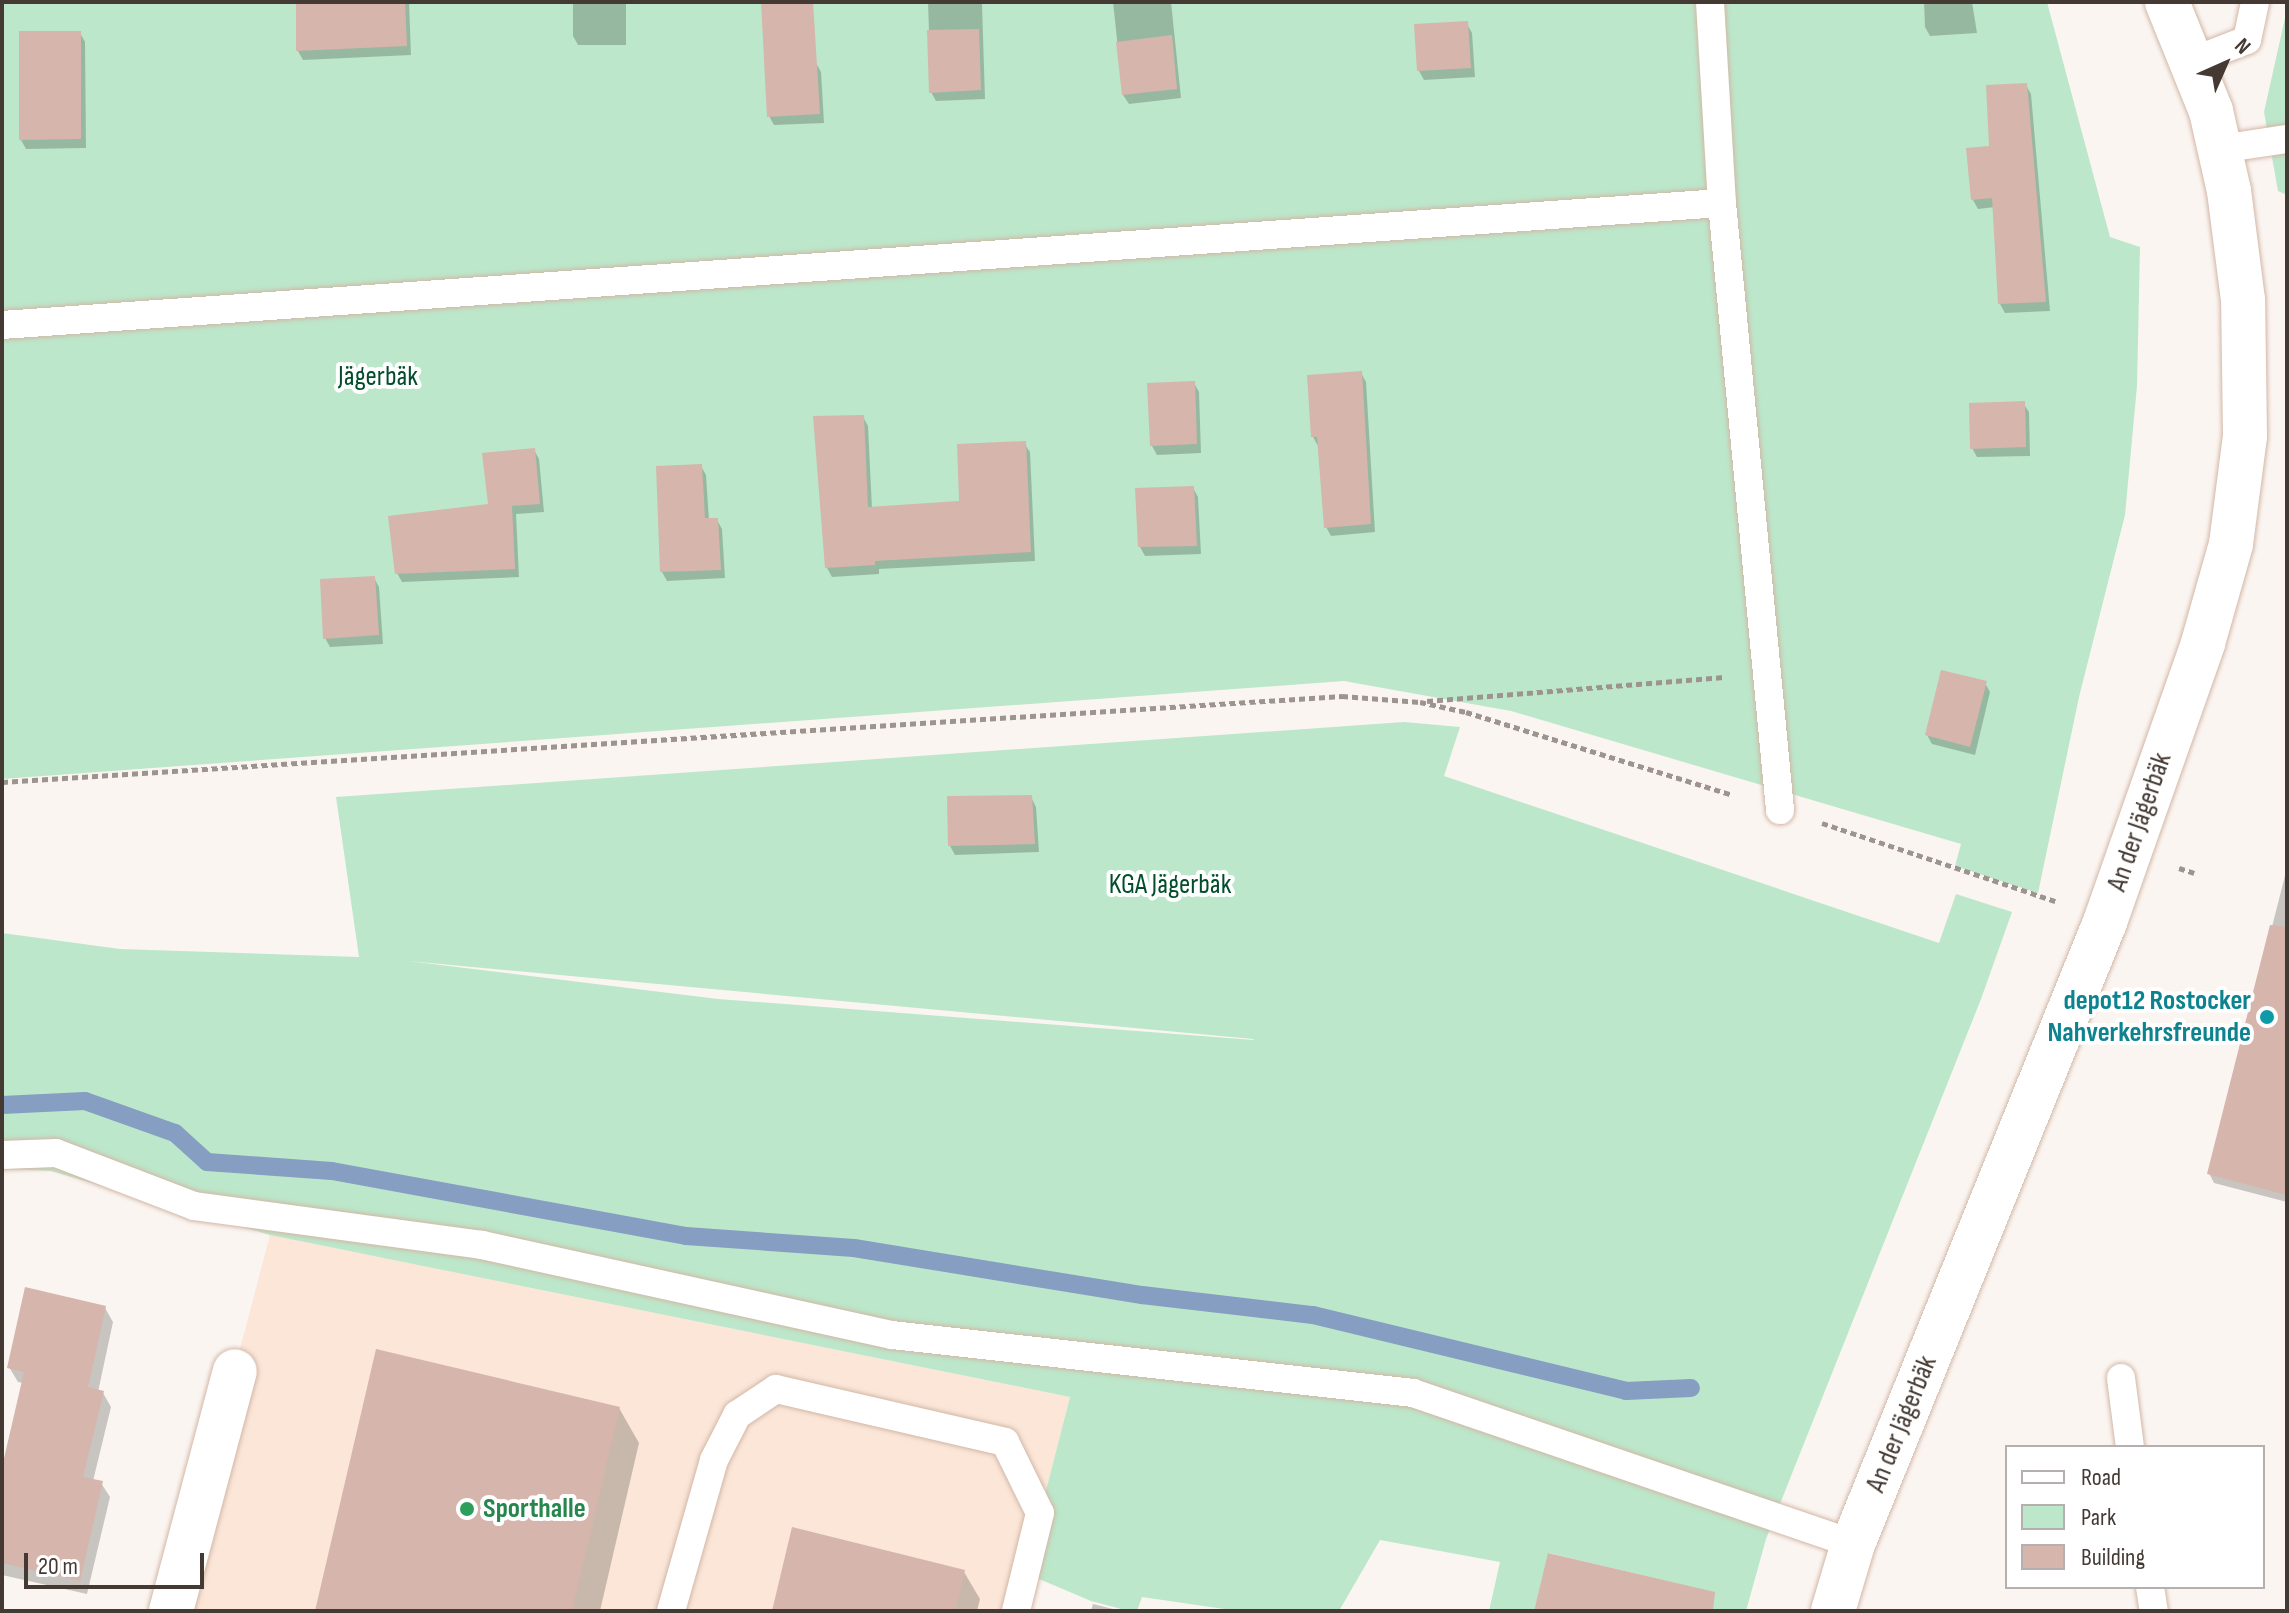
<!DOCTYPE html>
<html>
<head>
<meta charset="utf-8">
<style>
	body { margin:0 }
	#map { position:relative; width:2289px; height:1613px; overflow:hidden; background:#fbf5f1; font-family:"Sofia Sans Condensed",sans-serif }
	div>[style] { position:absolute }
	.built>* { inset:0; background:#fbe6d8 }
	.green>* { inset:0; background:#bce7ca }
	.shadow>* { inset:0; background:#0003 }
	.stream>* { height:18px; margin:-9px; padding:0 9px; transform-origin:9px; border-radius:9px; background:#859ec2 }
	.building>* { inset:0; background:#d5b5ac }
	.path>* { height:5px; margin-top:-2.5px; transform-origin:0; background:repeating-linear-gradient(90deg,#9d948f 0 6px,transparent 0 10px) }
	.roads { filter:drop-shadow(0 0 2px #d2b7a6) drop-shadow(0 0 2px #d2b7a6) }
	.lane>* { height:28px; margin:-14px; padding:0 14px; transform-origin:14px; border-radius:14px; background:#fff }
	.street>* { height:44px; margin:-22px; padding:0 22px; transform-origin:22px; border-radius:22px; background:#fff }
	.secondary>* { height:44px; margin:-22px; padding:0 22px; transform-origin:22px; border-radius:22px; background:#fff }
	.dots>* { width:22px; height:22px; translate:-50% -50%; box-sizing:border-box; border:4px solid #fff; border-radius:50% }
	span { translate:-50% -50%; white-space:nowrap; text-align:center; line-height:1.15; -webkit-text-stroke:8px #fff; paint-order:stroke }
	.park-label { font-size:28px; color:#024e2b }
	.street-label { font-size:28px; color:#453a33 }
	.culture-label { font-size:28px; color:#0d838f; font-weight:700 }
	.right { translate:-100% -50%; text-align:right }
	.leisure-label { font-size:28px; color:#27864d; font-weight:700 }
	.left { translate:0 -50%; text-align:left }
	.frame { position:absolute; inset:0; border:4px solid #453a33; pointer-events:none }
	.legend { position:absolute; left:2005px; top:1445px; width:260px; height:144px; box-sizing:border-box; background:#fff; border:2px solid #b5b0ad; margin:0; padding:10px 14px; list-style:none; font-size:24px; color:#453a33 }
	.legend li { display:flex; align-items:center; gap:16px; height:40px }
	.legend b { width:40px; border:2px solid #b5b0ad }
	.north { position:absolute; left:2185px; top:24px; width:80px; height:80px; -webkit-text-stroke:6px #fff; paint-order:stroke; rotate:45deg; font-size:22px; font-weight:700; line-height:32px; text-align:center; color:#453a33 }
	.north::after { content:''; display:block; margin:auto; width:28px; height:36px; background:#453a33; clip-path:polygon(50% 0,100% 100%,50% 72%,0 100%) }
	.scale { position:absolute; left:24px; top:1553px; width:180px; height:36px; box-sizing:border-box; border:4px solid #453a33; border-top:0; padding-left:10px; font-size:24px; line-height:28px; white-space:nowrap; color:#453a33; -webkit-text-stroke:6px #fff; paint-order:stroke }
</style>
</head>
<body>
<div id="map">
	<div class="built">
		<div style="clip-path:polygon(270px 1235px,1070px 1397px,1016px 1611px,171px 1611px)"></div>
	</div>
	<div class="green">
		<div style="clip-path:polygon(2px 2px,2047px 2px,2110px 237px,2140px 247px,2137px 386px,2125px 515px,2079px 697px,2038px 893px,1955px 866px,1961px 844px,1511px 711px,1344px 681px,2px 779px)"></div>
		<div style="clip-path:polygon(2287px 9px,2287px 195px,2278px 191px,2264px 112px)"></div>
		<div style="clip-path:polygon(evenodd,1404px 722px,1460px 727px,1444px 776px,1939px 943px,1956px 894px,2012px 912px,1981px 999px,1766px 1539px,1746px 1611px,1673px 1611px,1679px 1584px,1549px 1553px,1534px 1611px,1489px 1611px,1500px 1562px,1380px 1540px,1339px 1611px,1238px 1611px,1142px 1597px,1137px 1611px,1129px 1611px,1091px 1601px,1025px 1573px,1070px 1397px,270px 1235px,51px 1171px,2px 1169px,2px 933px,120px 949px,359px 957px,336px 797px,1404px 722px,408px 961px,1253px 1039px,1254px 1040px,718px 999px,408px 961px)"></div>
	</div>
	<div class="shadow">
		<div style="clip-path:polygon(298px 2px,409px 2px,411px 55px,303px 60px,298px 51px)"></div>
		<div style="clip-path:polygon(573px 2px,626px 2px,626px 45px,578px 45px,573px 36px)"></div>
		<div style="clip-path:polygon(928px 2px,1044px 2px,982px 4px,985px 99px,936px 101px,931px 92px)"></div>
		<div style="clip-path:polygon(1113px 2px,1171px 2px,1181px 98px,1129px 104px,1123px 95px)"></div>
		<div style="clip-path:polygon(1924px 2px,1972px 2px,1977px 33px,1930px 36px,1925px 27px)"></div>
		<div style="clip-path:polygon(1467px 24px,1472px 33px,1475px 77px,1424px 80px,1419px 71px)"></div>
		<div style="clip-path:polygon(80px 33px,85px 42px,86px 148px,26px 149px,21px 140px)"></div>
		<div style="clip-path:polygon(816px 63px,821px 72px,824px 123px,774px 125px,769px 116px)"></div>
		<div style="clip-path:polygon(2026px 85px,2031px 94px,2050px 311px,2005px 313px,2000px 304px,1995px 207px,1978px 209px,1973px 200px,1992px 147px)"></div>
		<div style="clip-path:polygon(1361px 373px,1366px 382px,1375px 532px,1331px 536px,1326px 527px,1318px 446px,1313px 437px)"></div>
		<div style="clip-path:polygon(1194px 383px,1199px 392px,1201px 453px,1157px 455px,1152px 446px)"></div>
		<div style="clip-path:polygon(2023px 403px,2029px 412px,2030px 456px,1977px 457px,1972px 448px)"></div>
		<div style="clip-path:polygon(863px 417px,868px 426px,872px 509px,961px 503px,1024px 443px,1030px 452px,1035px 561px,879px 569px,879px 574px,832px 577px,827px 568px)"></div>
		<div style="clip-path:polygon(534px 450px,539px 459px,544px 512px,516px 514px,519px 577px,402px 582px,397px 573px,490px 506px)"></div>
		<div style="clip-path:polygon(701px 466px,706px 475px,709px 520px,717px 520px,722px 529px,725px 578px,667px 581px,662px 572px)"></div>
		<div style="clip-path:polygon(1193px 488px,1198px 497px,1201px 554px,1145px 556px,1140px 547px)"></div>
		<div style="clip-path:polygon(374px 578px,379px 587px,383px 644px,330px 647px,325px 638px)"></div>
		<div style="clip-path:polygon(1985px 683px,1990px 692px,1975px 755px,1932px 744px,1927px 735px)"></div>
		<div style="clip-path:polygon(1031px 797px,1036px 807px,1039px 852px,955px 855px,950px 846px)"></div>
		<div style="clip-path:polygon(2287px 868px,2287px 1202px,2214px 1183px,2209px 1173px)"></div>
		<div style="clip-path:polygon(105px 1308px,113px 1322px,98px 1392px,103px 1393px,111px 1407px,93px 1481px,101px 1483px,110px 1497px,87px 1594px,2px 1575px,2px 1476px,23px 1383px,18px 1382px,9px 1367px)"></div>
		<div style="clip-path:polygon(619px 1408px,639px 1443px,600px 1611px,317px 1611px)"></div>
		<div style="clip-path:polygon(964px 1572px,980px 1599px,977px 1611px,774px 1611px)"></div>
		<div style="clip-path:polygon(1093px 1604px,1121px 1611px,1091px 1611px)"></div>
	</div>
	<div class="stream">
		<div style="left:2px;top:1105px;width:83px;rotate:-2.8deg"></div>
		<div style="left:85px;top:1101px;width:96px;rotate:19.6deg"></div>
		<div style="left:175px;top:1133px;width:43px;rotate:42.2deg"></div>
		<div style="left:207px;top:1162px;width:125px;rotate:4.1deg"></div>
		<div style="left:332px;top:1171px;width:360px;rotate:10.4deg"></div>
		<div style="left:686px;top:1236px;width:168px;rotate:4.1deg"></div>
		<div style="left:854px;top:1248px;width:292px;rotate:9.3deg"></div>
		<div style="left:1142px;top:1295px;width:172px;rotate:6.7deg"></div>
		<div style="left:1313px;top:1315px;width:322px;rotate:13.6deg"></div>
		<div style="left:1626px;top:1391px;width:65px;rotate:-2.6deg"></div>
	</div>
	<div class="building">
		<div style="clip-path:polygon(296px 2px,405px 2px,407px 46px,296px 51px)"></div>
		<div style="clip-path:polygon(761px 2px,813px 2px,820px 114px,767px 117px)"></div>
		<div style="clip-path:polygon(1468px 21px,1471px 68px,1417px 71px,1414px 24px)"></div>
		<div style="clip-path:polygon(979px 29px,981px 90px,929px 93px,927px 30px)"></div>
		<div style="clip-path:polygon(19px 31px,81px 31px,81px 139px,19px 140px)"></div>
		<div style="clip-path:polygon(1172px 35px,1177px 89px,1122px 95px,1116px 42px)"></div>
		<div style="clip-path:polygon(2027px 83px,2046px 302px,1998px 304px,1992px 198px,1971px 200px,1966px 148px,1989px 146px,1986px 85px)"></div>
		<div style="clip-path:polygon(1362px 371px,1371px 524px,1324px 528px,1317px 437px,1311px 437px,1307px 375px)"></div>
		<div style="clip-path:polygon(1195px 381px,1197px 444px,1150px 446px,1147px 383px)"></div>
		<div style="clip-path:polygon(2025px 401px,2026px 447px,1970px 449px,1969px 403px)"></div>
		<div style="clip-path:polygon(864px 415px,868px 507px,959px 501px,957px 444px,1026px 441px,1031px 552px,875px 561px,875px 565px,825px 568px,813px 416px)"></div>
		<div style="clip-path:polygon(535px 448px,540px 504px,512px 506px,515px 569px,395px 574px,388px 516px,488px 504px,482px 453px)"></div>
		<div style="clip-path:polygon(702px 464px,705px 518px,718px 518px,721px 570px,660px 572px,656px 466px)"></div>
		<div style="clip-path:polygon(1194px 486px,1197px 546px,1138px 547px,1135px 488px)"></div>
		<div style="clip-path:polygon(375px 576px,379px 635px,323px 639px,320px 579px)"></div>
		<div style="clip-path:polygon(1941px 670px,1987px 681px,1970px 747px,1925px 735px)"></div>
		<div style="clip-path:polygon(1032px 795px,1035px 844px,948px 846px,947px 796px)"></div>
		<div style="clip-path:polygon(2270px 925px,2287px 927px,2287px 1195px,2207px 1174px)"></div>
		<div style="clip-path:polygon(25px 1287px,106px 1306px,88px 1387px,104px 1391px,83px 1477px,103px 1481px,80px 1581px,2px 1563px,2px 1467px,24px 1372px,7px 1368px)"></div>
		<div style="clip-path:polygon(376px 1349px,620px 1407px,572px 1611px,315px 1611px)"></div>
		<div style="clip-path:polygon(792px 1527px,965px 1570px,955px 1611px,772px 1611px)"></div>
		<div style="clip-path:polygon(1548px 1553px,1715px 1592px,1713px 1611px,1534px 1611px)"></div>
	</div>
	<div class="path">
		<div style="left:1427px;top:701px;width:298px;rotate:-4.6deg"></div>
		<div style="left:2px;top:782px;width:1343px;rotate:-3.67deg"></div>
		<div style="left:1342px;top:696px;width:78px;rotate:4.4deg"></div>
		<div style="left:1420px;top:702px;width:47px;rotate:12.3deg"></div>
		<div style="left:1466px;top:712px;width:279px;rotate:17.3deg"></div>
		<div style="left:1822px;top:823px;width:246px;rotate:18.5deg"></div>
		<div style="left:2179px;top:868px;width:16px;rotate:18deg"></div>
	</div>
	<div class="roads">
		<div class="lane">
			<div style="left:1710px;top:2px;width:201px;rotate:86.6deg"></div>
			<div style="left:1722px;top:203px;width:610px;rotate:84.54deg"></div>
			<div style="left:2193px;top:61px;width:58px;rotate:-21.3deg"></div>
			<div style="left:2247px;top:40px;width:39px;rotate:-78deg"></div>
			<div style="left:2220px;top:149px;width:68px;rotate:-8.5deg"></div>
			<div style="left:2px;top:325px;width:1724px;rotate:-4.06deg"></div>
			<div style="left:2px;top:1155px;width:54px;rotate:-2.1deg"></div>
			<div style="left:56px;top:1153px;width:148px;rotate:21deg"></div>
			<div style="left:194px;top:1206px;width:291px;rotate:7.7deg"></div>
			<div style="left:482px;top:1245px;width:420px;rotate:12.4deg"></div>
			<div style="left:892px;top:1335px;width:524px;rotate:6.35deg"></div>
			<div style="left:1413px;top:1393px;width:465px;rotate:18.9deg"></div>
			<div style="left:2121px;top:1378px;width:70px;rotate:82.6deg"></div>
			<div style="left:2150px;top:1587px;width:24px;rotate:81deg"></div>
			<div style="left:671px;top:1611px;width:157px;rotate:-74.1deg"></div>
			<div style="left:714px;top:1460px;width:51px;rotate:-62.9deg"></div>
			<div style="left:737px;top:1415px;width:47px;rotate:-33.7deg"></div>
			<div style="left:776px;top:1389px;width:235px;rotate:13deg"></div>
			<div style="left:1005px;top:1442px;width:79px;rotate:63.8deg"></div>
			<div style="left:1040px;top:1513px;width:101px;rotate:103.8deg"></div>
		</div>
		<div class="street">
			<div style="left:171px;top:1611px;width:248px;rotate:-75.1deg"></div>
		</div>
		<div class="secondary">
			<div style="left:1833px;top:1611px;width:70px;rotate:-73.4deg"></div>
			<div style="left:1853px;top:1544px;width:671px;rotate:-67.94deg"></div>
			<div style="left:2105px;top:922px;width:296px;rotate:-70.6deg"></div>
			<div style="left:2203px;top:643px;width:103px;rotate:-74.2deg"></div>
			<div style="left:2231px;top:544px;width:109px;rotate:-82.6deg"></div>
			<div style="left:2245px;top:436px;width:136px;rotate:-90.8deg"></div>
			<div style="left:2243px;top:300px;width:110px;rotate:-97.3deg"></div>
			<div style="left:2229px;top:191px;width:82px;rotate:-102.7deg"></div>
			<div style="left:2211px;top:111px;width:118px;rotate:-112deg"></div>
		</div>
	</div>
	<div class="dots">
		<div style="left:2267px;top:1017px;background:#0f9aa8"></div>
		<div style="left:467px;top:1509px;background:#2e9e5b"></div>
	</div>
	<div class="park-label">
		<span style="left:378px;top:377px">Jägerbäk</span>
		<span style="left:1170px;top:885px">KGA Jägerbäk</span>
	</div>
	<div class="street-label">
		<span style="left:2140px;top:822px;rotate:-71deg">An der Jägerbäk</span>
		<span style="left:1902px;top:1424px;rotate:-68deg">An der Jägerbäk</span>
	</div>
	<div class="culture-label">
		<span class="right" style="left:2251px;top:1017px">depot12 Rostocker<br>Nahverkehrsfreunde</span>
	</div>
	<div class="leisure-label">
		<span class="left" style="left:483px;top:1509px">Sporthalle</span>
	</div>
	<div class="frame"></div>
	<ul class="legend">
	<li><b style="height:10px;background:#fff"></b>Road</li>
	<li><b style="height:22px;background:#bce7ca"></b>Park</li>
	<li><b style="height:22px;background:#d5b5ac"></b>Building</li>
	</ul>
	<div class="north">N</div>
	<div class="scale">20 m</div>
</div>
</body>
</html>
